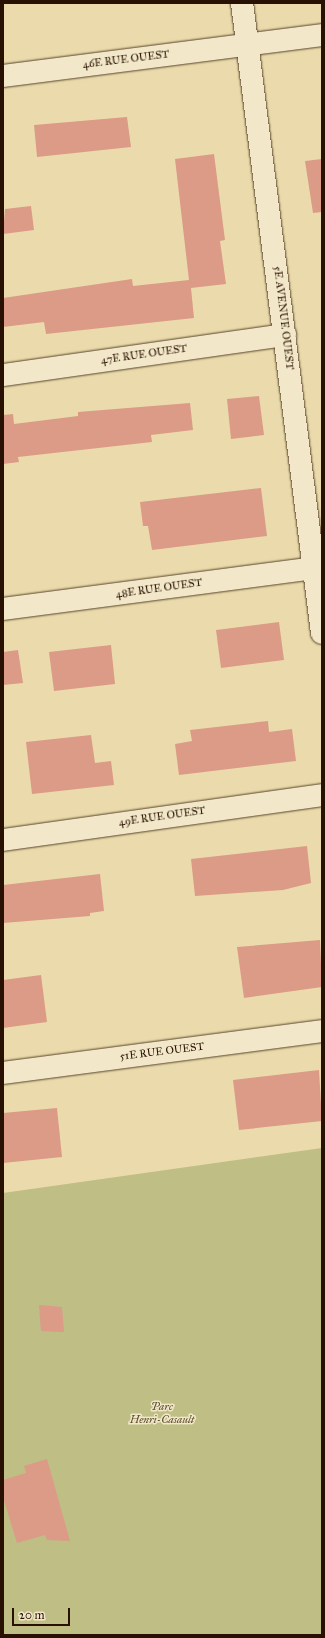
<!DOCTYPE html>
<html>
<head>
<meta charset="utf-8">
<style>
	body { margin:0 }
	#map { position:relative; width:325px; height:1638px; overflow:hidden; background:#ebdbac; font-family:"IM FELL Great Primer",serif }
	div>[style] { position:absolute }
	.green>* { inset:0; background:#bebe85 }
	.building>* { inset:0; background:#db9b87 }
	.roads { filter:drop-shadow(0 0 1px #59442c) drop-shadow(0 0 1px #59442c) }
	.minor>* { height:22px; margin:-11px; padding:0 11px; transform-origin:11px; border-radius:11px; background:#f2e8c9 }
	span { translate:-50% -50%; white-space:nowrap; text-align:center; line-height:1.15; -webkit-text-stroke:3px #f2e8c9; paint-order:stroke }
	.street-label { font-size:11px; color:#281102 }
	.park-label { font-size:11px; color:#5c4e30; font-style:italic }
	.frame { position:absolute; inset:0; border:4px solid #281102; pointer-events:none }
	.scale { position:absolute; left:12px; top:1608px; width:58px; height:18px; box-sizing:border-box; border:2px solid #281102; border-top:0; padding-left:5px; font-size:12px; line-height:14px; white-space:nowrap; color:#281102; -webkit-text-stroke:3px #f2e8c9; paint-order:stroke }
</style>
</head>
<body>
<div id="map">
	<div class="green">
		<div style="clip-path:polygon(322px 1148px,322px 1635px,3px 1635px,3px 1193px)"></div>
	</div>
	<div class="building">
		<div style="clip-path:polygon(127px 117px,131px 147px,37px 157px,34px 125px)"></div>
		<div style="clip-path:polygon(214px 154px,225px 240px,220px 241px,226px 284px,191px 288px,194px 318px,46px 334px,44px 322px,3px 327px,3px 298px,132px 279px,133px 286px,189px 280px,175px 159px)"></div>
		<div style="clip-path:polygon(322px 159px,322px 212px,313px 213px,305px 161px)"></div>
		<div style="clip-path:polygon(31px 206px,34px 230px,3px 234px,5px 209px)"></div>
		<div style="clip-path:polygon(259px 396px,264px 435px,231px 439px,227px 399px)"></div>
		<div style="clip-path:polygon(190px 403px,193px 430px,151px 435px,152px 442px,18px 457px,19px 462px,3px 464px,3px 415px,13px 414px,14px 424px,78px 416px,78px 412px)"></div>
		<div style="clip-path:polygon(261px 488px,267px 536px,152px 550px,148px 526px,143px 526px,140px 502px)"></div>
		<div style="clip-path:polygon(279px 622px,284px 660px,221px 668px,216px 630px)"></div>
		<div style="clip-path:polygon(111px 645px,115px 684px,54px 691px,49px 652px)"></div>
		<div style="clip-path:polygon(18px 650px,23px 683px,3px 685px,3px 652px)"></div>
		<div style="clip-path:polygon(268px 721px,269px 732px,292px 729px,296px 761px,179px 775px,175px 744px,192px 741px,190px 730px)"></div>
		<div style="clip-path:polygon(91px 735px,95px 763px,111px 761px,114px 785px,32px 794px,26px 742px)"></div>
		<div style="clip-path:polygon(307px 846px,311px 883px,283px 890px,195px 896px,191px 859px)"></div>
		<div style="clip-path:polygon(100px 874px,104px 911px,90px 913px,90px 916px,3px 923px,3px 885px)"></div>
		<div style="clip-path:polygon(320px 940px,322px 987px,244px 998px,237px 947px)"></div>
		<div style="clip-path:polygon(41px 975px,47px 1022px,3px 1028px,3px 980px)"></div>
		<div style="clip-path:polygon(319px 1070px,322px 1121px,239px 1130px,233px 1080px)"></div>
		<div style="clip-path:polygon(57px 1108px,62px 1157px,3px 1163px,3px 1113px)"></div>
		<div style="clip-path:polygon(39px 1305px,62px 1307px,64px 1332px,41px 1331px)"></div>
		<div style="clip-path:polygon(47px 1459px,70px 1541px,47px 1540px,45px 1535px,17px 1543px,3px 1497px,3px 1480px,26px 1473px,24px 1466px)"></div>
	</div>
	<div class="roads">
		<div class="minor">
			<div style="left:242px;top:3px;width:635px;rotate:82.76deg"></div>
			<div style="left:3px;top:76px;width:322px;rotate:-7.3deg"></div>
			<div style="left:3px;top:375px;width:285px;rotate:-8.1deg"></div>
			<div style="left:3px;top:609px;width:314px;rotate:-7.5deg"></div>
			<div style="left:3px;top:840px;width:322px;rotate:-8deg"></div>
			<div style="left:3px;top:1073px;width:322px;rotate:-7.5deg"></div>
		</div>
	</div>
	<div class="street-label">
		<span style="left:126px;top:60px;rotate:-7deg">46E RUE OUEST</span>
		<span style="left:283px;top:318px;rotate:83deg">5E AVENUE OUEST</span>
		<span style="left:144px;top:355px;rotate:-8deg">47E RUE OUEST</span>
		<span style="left:159px;top:589px;rotate:-8deg">48E RUE OUEST</span>
		<span style="left:162px;top:817px;rotate:-8deg">49E RUE OUEST</span>
		<span style="left:162px;top:1052px;rotate:-7deg">51E RUE OUEST</span>
	</div>
	<div class="park-label">
		<span style="left:162px;top:1414px">Parc<br>Henri-Casault</span>
	</div>
	<div class="frame"></div>
	<div class="scale">20 m</div>
</div>
</body>
</html>
